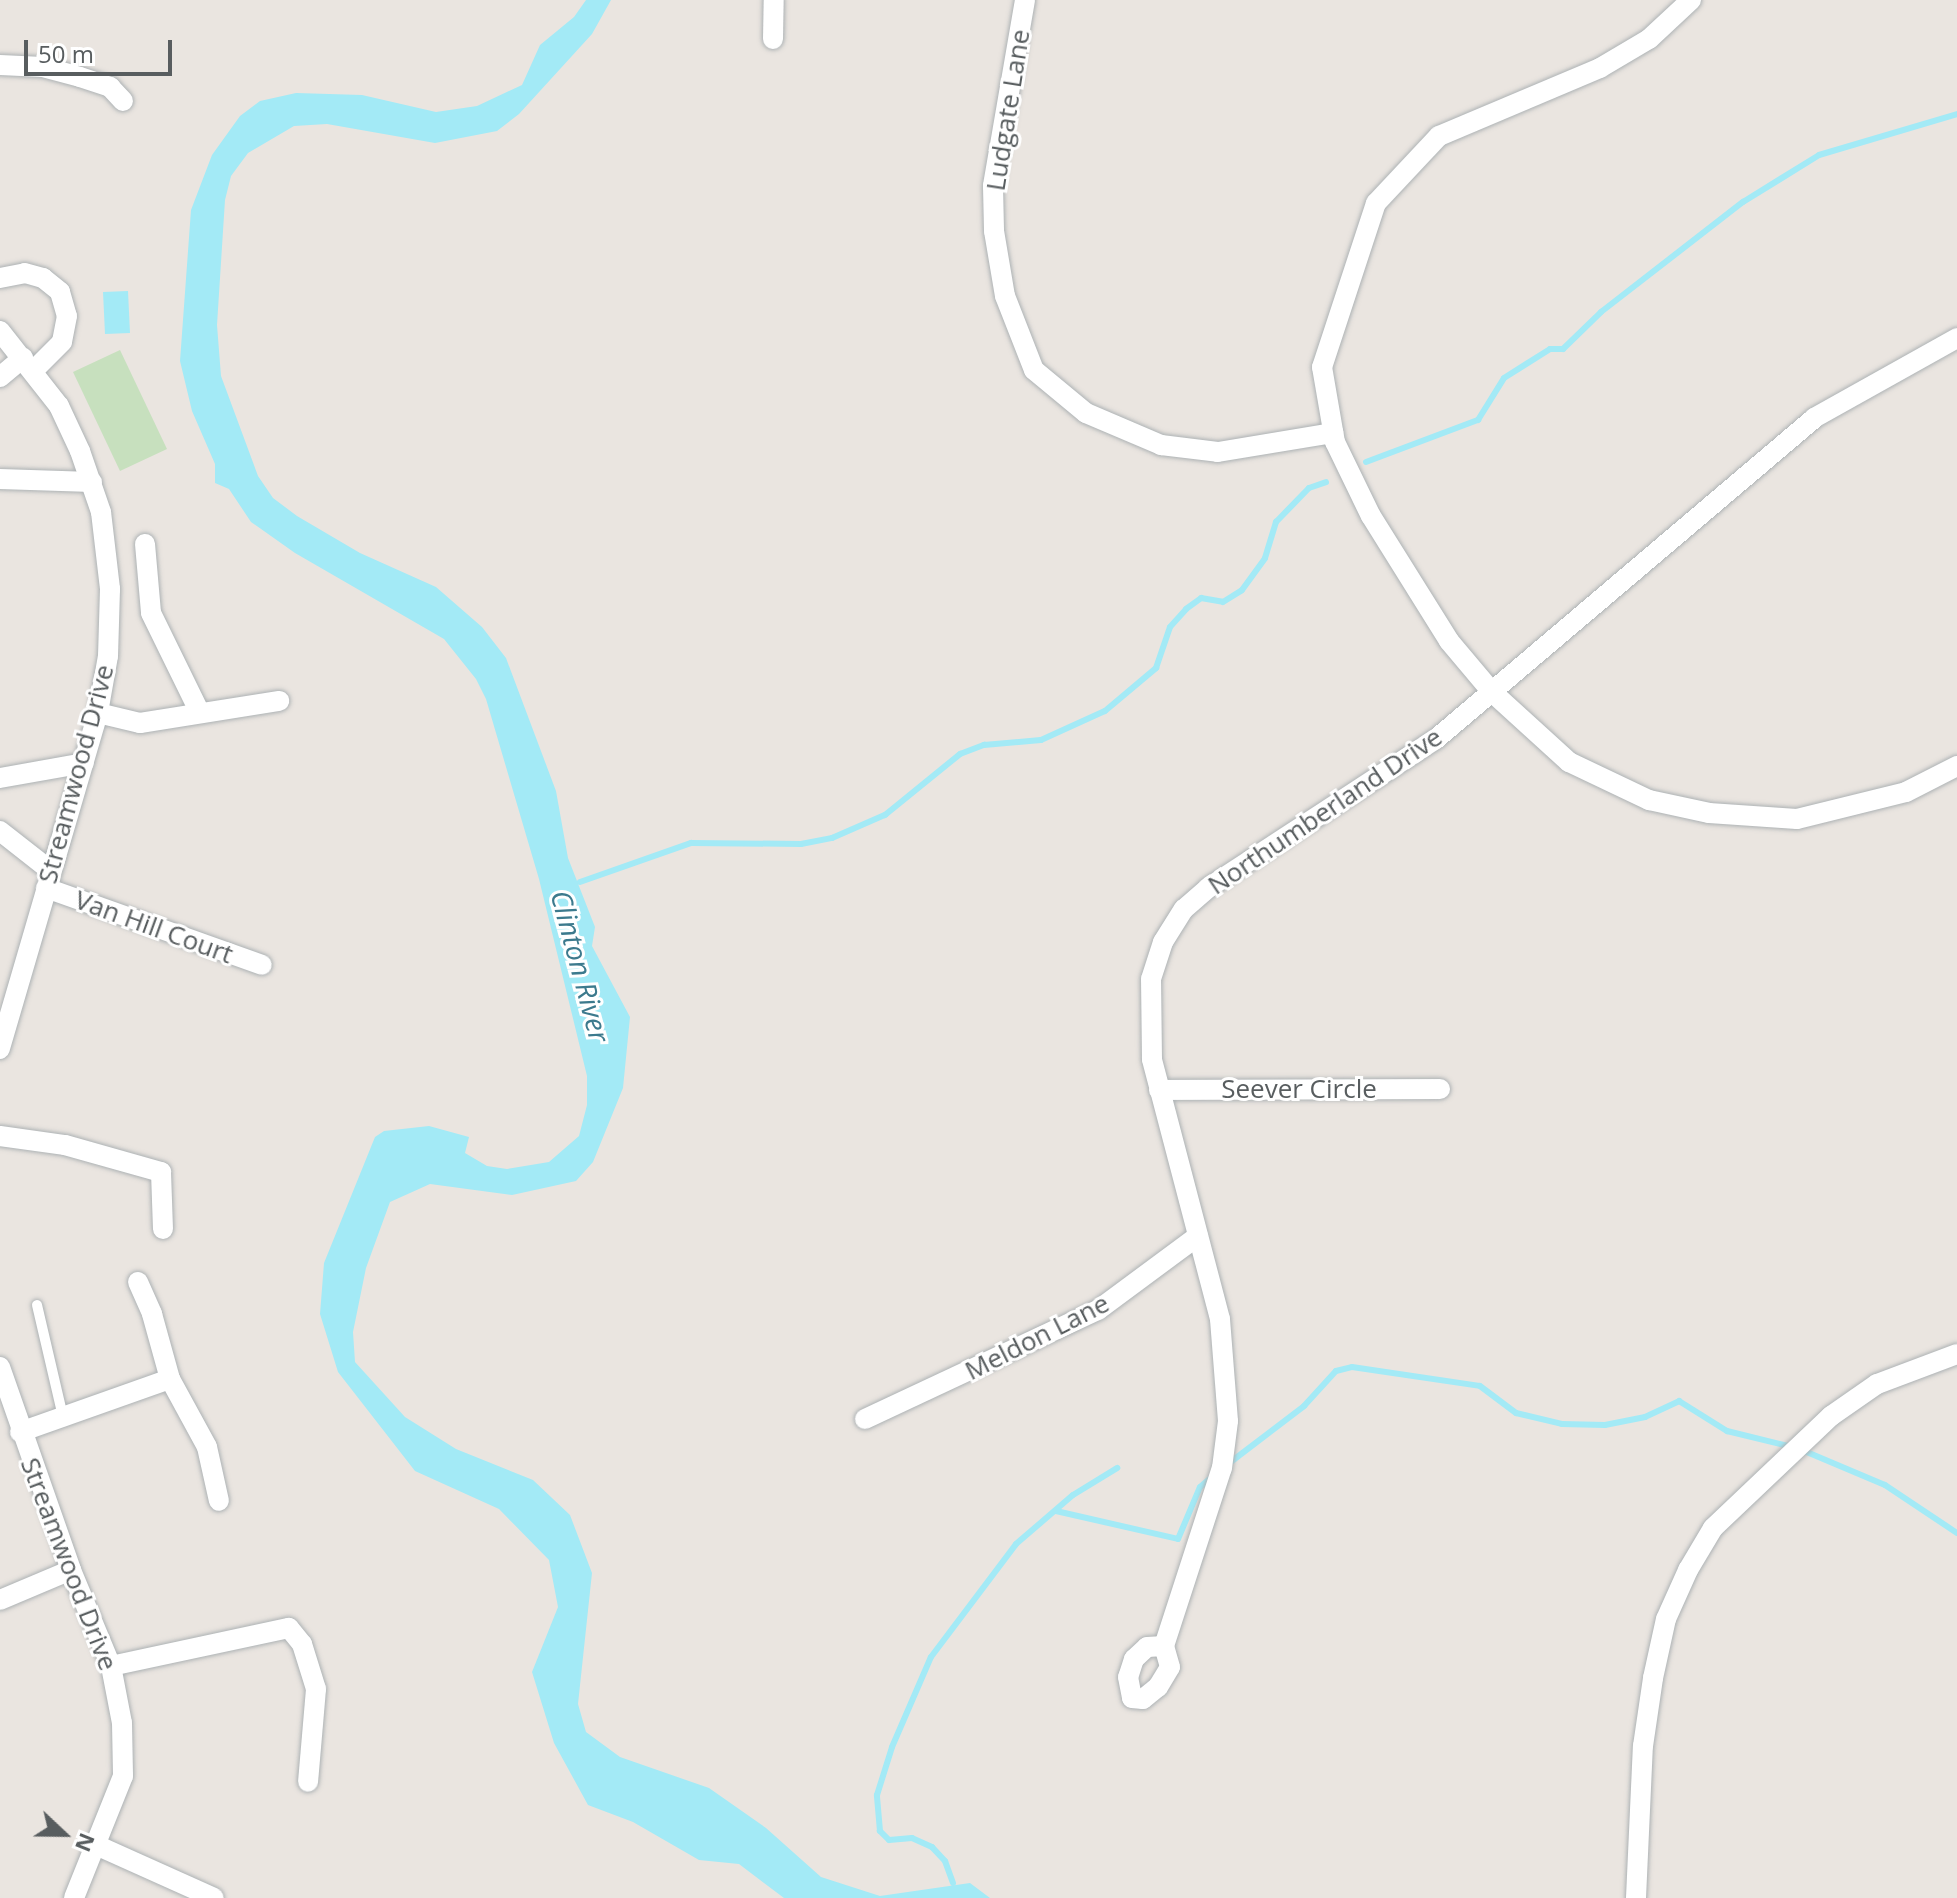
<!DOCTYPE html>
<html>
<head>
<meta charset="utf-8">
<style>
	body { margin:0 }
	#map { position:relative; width:1957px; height:1898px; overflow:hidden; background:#eae5e0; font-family:"Open Sans",sans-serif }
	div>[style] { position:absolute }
	.green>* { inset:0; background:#c7e0be }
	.water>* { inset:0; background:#a3eaf6 }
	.stream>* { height:6px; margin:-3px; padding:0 3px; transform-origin:3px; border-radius:3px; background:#a3eaf6 }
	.roads { filter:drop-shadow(0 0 2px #adb2b4) drop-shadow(0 0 2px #adb2b4) }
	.lane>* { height:10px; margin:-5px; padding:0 5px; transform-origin:5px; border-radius:5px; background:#fff }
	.street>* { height:20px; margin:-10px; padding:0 10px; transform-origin:10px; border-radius:10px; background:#fff }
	span { translate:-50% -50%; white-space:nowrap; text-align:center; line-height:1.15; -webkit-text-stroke:6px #fff; paint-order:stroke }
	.street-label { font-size:26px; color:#585d5f }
	.water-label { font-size:28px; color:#3c7a8d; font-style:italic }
	.north { position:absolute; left:24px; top:1794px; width:80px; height:80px; -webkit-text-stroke:6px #fff; paint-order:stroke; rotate:112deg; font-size:22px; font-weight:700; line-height:32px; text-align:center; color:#585d5f }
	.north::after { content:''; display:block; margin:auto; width:28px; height:36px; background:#585d5f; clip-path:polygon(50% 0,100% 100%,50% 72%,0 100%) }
	.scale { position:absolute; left:24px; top:40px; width:148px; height:36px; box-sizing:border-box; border:4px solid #585d5f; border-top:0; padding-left:10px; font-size:24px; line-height:28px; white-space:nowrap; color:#585d5f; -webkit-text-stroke:6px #fff; paint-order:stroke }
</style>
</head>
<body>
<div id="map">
	<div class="green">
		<div style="clip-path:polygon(120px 350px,167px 449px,120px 471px,73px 372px)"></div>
	</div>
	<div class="water">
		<div style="clip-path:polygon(586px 0,611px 0,592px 34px,519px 114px,497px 131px,435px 143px,327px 124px,294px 126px,248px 153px,231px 176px,225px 200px,217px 325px,221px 376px,258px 476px,273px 498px,297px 516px,360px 553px,436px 587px,482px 627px,506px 658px,556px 791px,568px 858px,595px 927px,592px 946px,630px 1017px,623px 1088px,593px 1162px,576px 1181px,512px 1195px,430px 1184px,390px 1202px,366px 1268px,353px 1332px,355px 1362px,405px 1417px,456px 1449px,533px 1480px,570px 1515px,592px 1573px,578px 1704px,586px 1732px,620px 1757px,709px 1788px,766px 1828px,821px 1877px,880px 1896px,970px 1883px,990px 1898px,784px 1898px,739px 1864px,699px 1860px,633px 1822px,588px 1805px,554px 1743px,532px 1672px,558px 1607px,549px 1560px,499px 1509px,415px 1471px,338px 1372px,320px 1314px,324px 1263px,375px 1137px,384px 1131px,429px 1126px,469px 1137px,465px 1153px,487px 1166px,507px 1169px,549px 1162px,579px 1136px,587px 1105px,587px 1076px,539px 879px,486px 699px,476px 679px,444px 639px,295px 553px,251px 522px,229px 489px,215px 483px,215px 464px,192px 411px,180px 361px,191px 210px,212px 155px,240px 116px,260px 101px,296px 93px,362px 95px,436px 112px,477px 106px,522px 85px,540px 45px,574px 17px)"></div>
		<div style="clip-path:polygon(128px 291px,130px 333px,105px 334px,103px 292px)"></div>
	</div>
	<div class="stream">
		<div style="left:1366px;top:462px;width:120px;rotate:-20.6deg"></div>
		<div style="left:1478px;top:420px;width:49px;rotate:-58.2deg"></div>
		<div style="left:1504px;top:378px;width:54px;rotate:-32.2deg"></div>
		<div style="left:1550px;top:349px;width:13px"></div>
		<div style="left:1563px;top:349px;width:53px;rotate:-44.2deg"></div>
		<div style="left:1601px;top:312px;width:180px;rotate:-37.8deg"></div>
		<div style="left:1743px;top:202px;width:89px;rotate:-31.7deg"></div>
		<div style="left:1819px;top:155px;width:144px;rotate:-16.5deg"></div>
		<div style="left:580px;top:882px;width:118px;rotate:-19.4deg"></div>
		<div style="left:691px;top:843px;width:110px;rotate:0.5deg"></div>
		<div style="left:801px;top:844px;width:32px;rotate:-11deg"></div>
		<div style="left:832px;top:838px;width:58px;rotate:-23.5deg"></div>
		<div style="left:885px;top:815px;width:97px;rotate:-39.1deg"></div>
		<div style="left:960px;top:754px;width:26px;rotate:-21deg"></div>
		<div style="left:984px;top:745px;width:57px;rotate:-5deg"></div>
		<div style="left:1041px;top:740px;width:70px;rotate:-24.4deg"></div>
		<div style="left:1105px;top:711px;width:67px;rotate:-40.1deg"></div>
		<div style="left:1156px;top:668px;width:43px;rotate:-71.1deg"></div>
		<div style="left:1170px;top:627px;width:24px;rotate:-48deg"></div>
		<div style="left:1186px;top:609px;width:19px;rotate:-36deg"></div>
		<div style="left:1201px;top:598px;width:22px;rotate:10deg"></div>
		<div style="left:1223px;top:602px;width:22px;rotate:-32deg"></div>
		<div style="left:1242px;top:590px;width:39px;rotate:-54deg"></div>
		<div style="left:1265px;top:558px;width:38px;rotate:-73deg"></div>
		<div style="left:1276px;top:522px;width:47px;rotate:-45.9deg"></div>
		<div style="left:1309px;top:488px;width:18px;rotate:-19deg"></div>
		<div style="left:1802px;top:1450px;width:90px;rotate:22.9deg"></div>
		<div style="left:1885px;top:1485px;width:87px;rotate:33.7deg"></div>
		<div style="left:1228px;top:1464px;width:96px;rotate:-37.3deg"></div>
		<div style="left:1304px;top:1406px;width:47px;rotate:-47.6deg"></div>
		<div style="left:1336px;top:1371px;width:16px;rotate:-14deg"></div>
		<div style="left:1352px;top:1367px;width:129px;rotate:8.4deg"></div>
		<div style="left:1480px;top:1386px;width:45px;rotate:36.9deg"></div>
		<div style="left:1516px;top:1413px;width:47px;rotate:13.4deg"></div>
		<div style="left:1562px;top:1424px;width:43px;rotate:1.3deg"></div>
		<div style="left:1605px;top:1425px;width:41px;rotate:-11.3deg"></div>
		<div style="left:1645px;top:1417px;width:38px;rotate:-25deg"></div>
		<div style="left:1679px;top:1401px;width:57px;rotate:32deg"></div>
		<div style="left:1727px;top:1431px;width:67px;rotate:13.8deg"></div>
		<div style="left:1056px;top:1511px;width:125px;rotate:12.9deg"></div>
		<div style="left:1178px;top:1539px;width:56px;rotate:-67.1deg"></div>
		<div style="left:1200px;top:1487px;width:17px;rotate:-40deg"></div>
		<div style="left:953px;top:1883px;width:23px;rotate:-110deg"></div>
		<div style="left:945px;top:1861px;width:19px;rotate:-133deg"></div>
		<div style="left:932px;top:1847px;width:22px;rotate:-156deg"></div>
		<div style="left:912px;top:1838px;width:23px;rotate:175deg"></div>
		<div style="left:889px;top:1840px;width:13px;rotate:-135deg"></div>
		<div style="left:880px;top:1831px;width:36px;rotate:-95deg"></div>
		<div style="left:877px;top:1795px;width:50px;rotate:-72.6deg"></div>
		<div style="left:892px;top:1747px;width:98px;rotate:-66.6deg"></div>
		<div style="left:931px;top:1657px;width:141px;rotate:-53deg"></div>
		<div style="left:1016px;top:1544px;width:75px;rotate:-40.7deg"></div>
		<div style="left:1073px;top:1495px;width:52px;rotate:-31.5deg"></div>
	</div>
	<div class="roads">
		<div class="lane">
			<div style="left:37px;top:1305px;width:115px;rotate:76.9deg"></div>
		</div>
		<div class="street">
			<div style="left:1025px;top:0;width:189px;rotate:99.8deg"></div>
			<div style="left:993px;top:186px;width:45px;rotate:88.7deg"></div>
			<div style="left:994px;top:231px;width:66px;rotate:80.4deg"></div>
			<div style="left:1005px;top:296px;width:79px;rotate:68.6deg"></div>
			<div style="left:1034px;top:370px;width:67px;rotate:39.6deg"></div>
			<div style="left:1086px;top:413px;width:82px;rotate:23.1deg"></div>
			<div style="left:1161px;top:445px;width:57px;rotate:7deg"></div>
			<div style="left:1218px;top:452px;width:117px;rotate:-9.4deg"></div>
			<div style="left:1691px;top:0;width:57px;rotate:137.1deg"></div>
			<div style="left:1649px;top:39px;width:57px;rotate:149.4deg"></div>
			<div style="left:1600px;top:68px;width:175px;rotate:157.1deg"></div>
			<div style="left:1439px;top:136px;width:92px;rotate:133.2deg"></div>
			<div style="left:1376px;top:203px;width:173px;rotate:108.2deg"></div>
			<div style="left:1322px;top:367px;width:76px;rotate:80.2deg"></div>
			<div style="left:1335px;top:442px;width:82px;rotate:64.1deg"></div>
			<div style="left:1371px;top:516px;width:147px;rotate:58deg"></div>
			<div style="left:1449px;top:641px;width:67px;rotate:49.9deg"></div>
			<div style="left:1492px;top:692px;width:104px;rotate:42.3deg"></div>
			<div style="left:1569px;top:762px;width:89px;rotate:25.4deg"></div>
			<div style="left:1649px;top:800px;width:61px;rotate:12.2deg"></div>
			<div style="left:1709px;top:813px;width:88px;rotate:3.9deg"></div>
			<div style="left:1797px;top:819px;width:112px;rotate:-13.9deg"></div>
			<div style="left:1906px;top:792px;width:57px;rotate:-27deg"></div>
			<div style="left:773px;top:39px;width:39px;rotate:-89deg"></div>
			<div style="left:0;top:65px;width:43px;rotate:2.7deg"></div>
			<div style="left:43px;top:67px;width:38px;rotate:15deg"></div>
			<div style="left:80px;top:77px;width:32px;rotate:18deg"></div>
			<div style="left:110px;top:87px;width:19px;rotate:47deg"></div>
			<div style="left:0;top:278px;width:25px;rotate:-11deg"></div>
			<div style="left:25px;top:273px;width:19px;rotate:16deg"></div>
			<div style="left:43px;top:278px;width:22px;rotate:39deg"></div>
			<div style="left:60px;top:292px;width:25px;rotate:74deg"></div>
			<div style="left:67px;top:316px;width:26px;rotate:101deg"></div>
			<div style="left:62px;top:342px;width:41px;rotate:135deg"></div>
			<div style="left:0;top:331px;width:95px;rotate:51.8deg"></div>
			<div style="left:59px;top:406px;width:50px;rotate:65deg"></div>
			<div style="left:80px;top:451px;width:65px;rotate:71deg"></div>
			<div style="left:101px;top:512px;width:78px;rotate:83.3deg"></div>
			<div style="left:110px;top:589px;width:67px;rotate:91.7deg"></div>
			<div style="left:108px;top:656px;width:58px;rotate:100deg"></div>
			<div style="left:98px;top:713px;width:350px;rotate:106.3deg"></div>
			<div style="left:0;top:377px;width:30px;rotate:-40deg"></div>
			<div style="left:0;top:479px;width:92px;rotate:1.9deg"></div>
			<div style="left:145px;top:544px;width:69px;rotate:85deg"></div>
			<div style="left:151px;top:613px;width:109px;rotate:63.9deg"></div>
			<div style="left:98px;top:713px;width:43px;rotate:13.4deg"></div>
			<div style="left:140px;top:723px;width:141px;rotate:-9deg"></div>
			<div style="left:0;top:778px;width:85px;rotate:-10.1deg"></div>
			<div style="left:0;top:831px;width:65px;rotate:38.1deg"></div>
			<div style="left:46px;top:888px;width:229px;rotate:19.6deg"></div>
			<div style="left:1159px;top:1090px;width:281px;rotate:-0.2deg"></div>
			<div style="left:0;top:1136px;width:66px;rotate:7.9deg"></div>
			<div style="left:65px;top:1145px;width:100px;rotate:15.7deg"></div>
			<div style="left:161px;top:1172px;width:57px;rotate:88deg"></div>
			<div style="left:138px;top:1282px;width:35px;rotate:66deg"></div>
			<div style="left:152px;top:1314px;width:67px;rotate:74.5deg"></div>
			<div style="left:170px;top:1379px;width:77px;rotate:61.4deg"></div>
			<div style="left:207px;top:1447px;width:55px;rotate:77.5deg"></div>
			<div style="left:0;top:1367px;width:215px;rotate:70.7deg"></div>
			<div style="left:71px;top:1570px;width:104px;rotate:67.4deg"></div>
			<div style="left:111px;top:1666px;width:58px;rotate:79.1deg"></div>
			<div style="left:122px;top:1723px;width:53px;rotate:88.9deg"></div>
			<div style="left:123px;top:1776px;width:131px;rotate:111.9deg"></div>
			<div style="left:865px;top:1419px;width:257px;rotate:-25.1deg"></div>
			<div style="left:1098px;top:1310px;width:124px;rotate:-36.5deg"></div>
			<div style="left:20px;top:1432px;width:159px;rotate:-19.5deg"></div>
			<div style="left:0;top:1600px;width:77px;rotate:-22.9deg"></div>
			<div style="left:1164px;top:1646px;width:17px;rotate:177deg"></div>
			<div style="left:1147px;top:1647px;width:18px;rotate:137deg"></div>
			<div style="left:1134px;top:1659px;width:19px;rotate:108deg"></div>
			<div style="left:1128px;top:1677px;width:21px;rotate:79deg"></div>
			<div style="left:1132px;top:1698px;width:11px;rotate:5deg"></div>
			<div style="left:1143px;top:1699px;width:19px;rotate:-39deg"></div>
			<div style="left:1158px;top:1687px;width:23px;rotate:-59deg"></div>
			<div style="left:1170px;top:1667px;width:22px;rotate:-106deg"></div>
			<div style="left:1164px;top:1646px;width:187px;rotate:-72deg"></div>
			<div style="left:1222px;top:1468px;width:47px;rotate:-82.7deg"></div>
			<div style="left:1228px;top:1421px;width:102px;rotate:-94.5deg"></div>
			<div style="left:1220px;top:1319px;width:269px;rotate:-104.7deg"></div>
			<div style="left:1152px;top:1059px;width:80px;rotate:-90.7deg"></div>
			<div style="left:1151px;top:979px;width:39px;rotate:-72deg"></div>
			<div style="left:1163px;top:942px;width:39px;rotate:-58deg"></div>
			<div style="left:1184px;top:909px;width:32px;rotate:-41deg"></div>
			<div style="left:1208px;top:888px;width:272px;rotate:-33.2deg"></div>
			<div style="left:1436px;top:739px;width:496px;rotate:-40.3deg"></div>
			<div style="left:1814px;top:418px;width:164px;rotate:-29.2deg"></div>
			<div style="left:111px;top:1666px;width:182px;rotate:-12.1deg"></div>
			<div style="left:289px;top:1628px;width:21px;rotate:51deg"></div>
			<div style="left:302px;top:1644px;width:47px;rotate:72.7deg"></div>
			<div style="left:316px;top:1689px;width:93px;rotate:94.9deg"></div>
			<div style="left:96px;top:1845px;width:129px;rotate:24.2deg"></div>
			<div style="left:1636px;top:1898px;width:152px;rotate:-87.4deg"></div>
			<div style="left:1643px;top:1746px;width:69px;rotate:-81.6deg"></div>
			<div style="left:1653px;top:1678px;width:60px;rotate:-77.6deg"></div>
			<div style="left:1666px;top:1619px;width:54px;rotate:-65.8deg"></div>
			<div style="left:1688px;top:1570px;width:49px;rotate:-59.2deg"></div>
			<div style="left:1713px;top:1528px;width:163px;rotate:-43.5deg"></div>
			<div style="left:1831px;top:1416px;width:56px;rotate:-34.8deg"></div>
			<div style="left:1877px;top:1384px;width:85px;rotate:-20.6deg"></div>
		</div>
	</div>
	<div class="street-label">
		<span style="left:1008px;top:110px;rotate:-81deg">Ludgate Lane</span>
		<span style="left:76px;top:774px;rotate:-75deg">Streamwood Drive</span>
		<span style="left:1325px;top:811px;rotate:-34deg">Northumberland Drive</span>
		<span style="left:154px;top:927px;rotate:20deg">Van Hill Court</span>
		<span style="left:1299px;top:1089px">Seever Circle</span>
		<span style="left:1037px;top:1337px;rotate:-27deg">Meldon Lane</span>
		<span style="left:69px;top:1564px;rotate:69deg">Streamwood Drive</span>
	</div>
	<div class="water-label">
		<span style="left:581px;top:966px;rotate:75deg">Clinton River</span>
	</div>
	<div class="north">N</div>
	<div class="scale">50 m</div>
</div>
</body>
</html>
